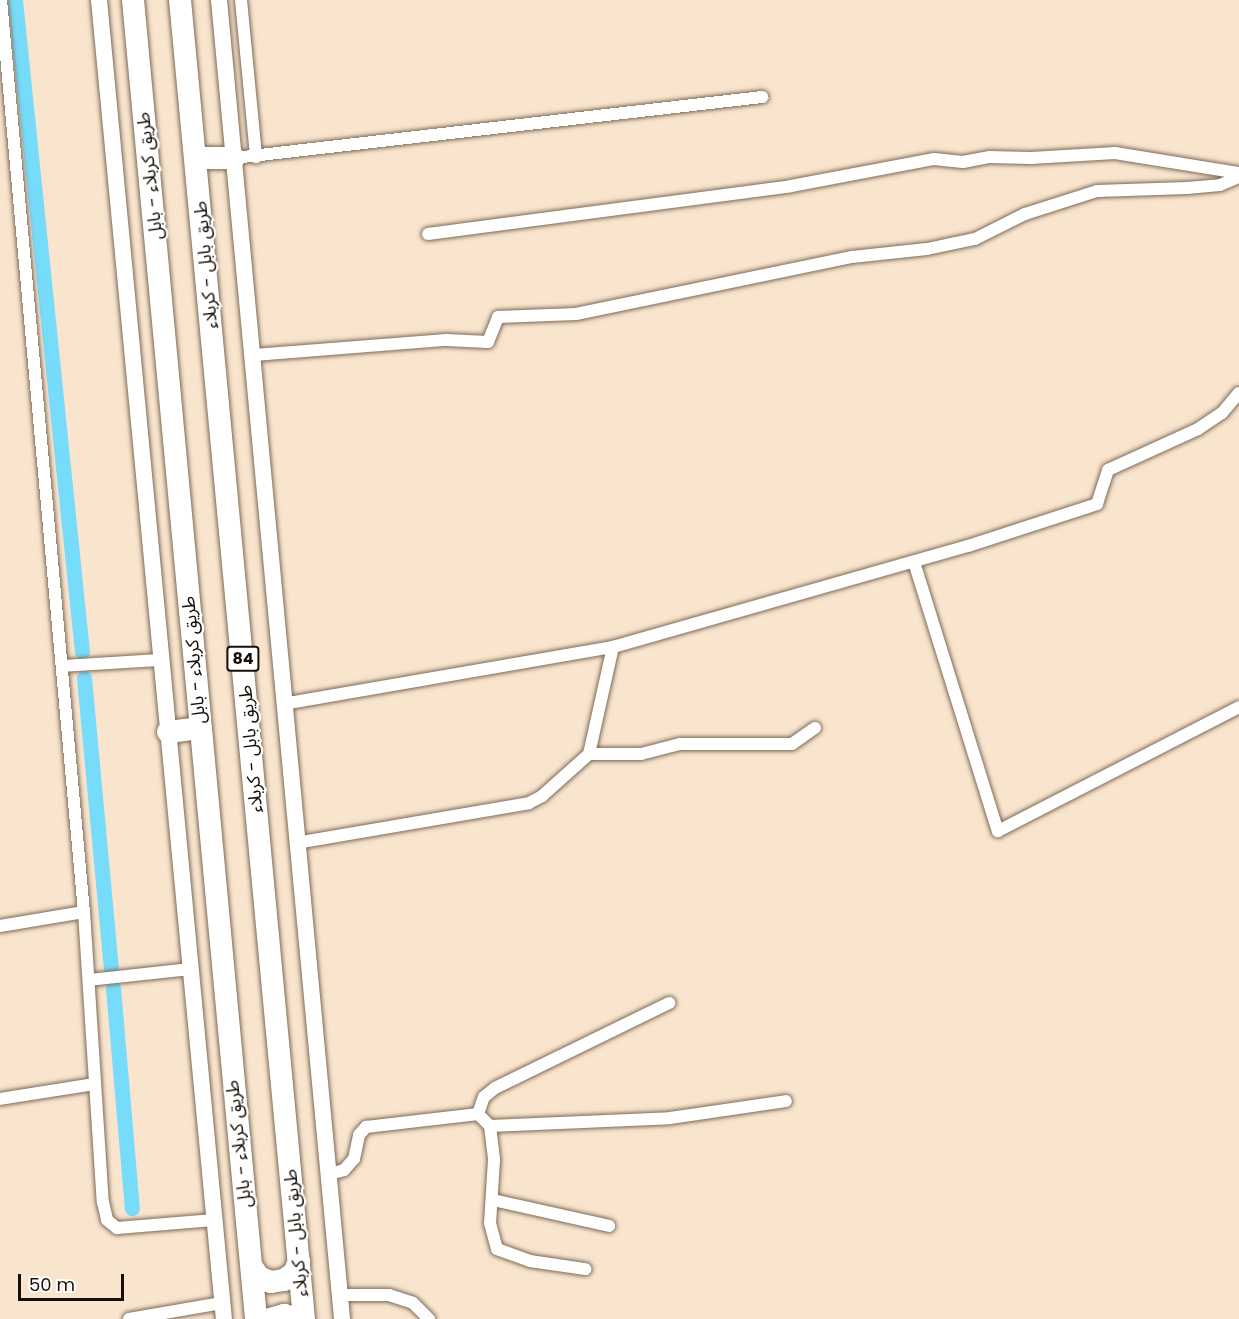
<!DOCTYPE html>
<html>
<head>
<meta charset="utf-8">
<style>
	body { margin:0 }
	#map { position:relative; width:1239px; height:1319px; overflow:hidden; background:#f9e4ce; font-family:Poppins,"Noto Sans Arabic",sans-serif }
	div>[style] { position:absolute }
	.canal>* { height:15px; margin:-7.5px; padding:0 7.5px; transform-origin:7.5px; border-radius:7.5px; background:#77dbfa }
	.roads { filter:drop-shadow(0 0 2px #7d6b57) drop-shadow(0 0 2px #7d6b57) }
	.street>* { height:12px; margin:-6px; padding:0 6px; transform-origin:6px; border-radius:6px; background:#fff }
	.secondary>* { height:16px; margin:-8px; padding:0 8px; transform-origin:8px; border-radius:8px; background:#fff }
	.highway>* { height:22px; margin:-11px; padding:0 11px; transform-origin:11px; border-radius:11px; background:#fff }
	span { translate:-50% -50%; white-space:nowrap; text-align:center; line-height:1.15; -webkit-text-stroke:4.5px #fff; paint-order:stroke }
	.shield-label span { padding:2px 4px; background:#fff; border:2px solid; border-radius:4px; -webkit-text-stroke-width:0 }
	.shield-label { font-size:16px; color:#160f07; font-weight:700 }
	.street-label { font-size:18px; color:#160f07 }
	.scale { position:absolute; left:18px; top:1274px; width:106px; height:27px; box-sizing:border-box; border:3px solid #160f07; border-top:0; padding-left:8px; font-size:18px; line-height:21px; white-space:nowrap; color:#160f07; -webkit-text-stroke:4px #fff; paint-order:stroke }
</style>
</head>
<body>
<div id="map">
	<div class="canal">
		<div style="left:15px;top:0;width:655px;rotate:84.13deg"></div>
		<div style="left:84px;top:678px;width:291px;rotate:84.7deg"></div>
		<div style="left:113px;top:988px;width:221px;rotate:85.1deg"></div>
	</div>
	<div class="roads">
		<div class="street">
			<div style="left:1px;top:0;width:916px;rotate:84.8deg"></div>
			<div style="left:84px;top:912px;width:291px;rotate:86.3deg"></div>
			<div style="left:103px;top:1202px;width:18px;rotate:77deg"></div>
			<div style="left:107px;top:1220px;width:13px;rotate:39deg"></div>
			<div style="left:117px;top:1228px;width:97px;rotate:-4.7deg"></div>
			<div style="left:241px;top:0;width:158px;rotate:84.5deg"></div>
			<div style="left:234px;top:158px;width:532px;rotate:-6.59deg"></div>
			<div style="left:428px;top:234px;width:366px;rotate:-7.5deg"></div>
			<div style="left:791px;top:186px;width:146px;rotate:-10.7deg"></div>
			<div style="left:934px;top:159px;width:29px;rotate:6deg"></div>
			<div style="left:963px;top:162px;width:26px;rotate:-11deg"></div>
			<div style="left:989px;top:157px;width:42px;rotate:1.4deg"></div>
			<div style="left:1031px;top:158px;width:84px;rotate:-3.4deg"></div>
			<div style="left:1115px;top:153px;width:126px;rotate:9.2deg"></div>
			<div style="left:254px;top:355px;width:193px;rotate:-4.5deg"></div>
			<div style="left:446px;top:340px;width:42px;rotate:2.7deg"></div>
			<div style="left:488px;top:342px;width:27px;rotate:-68deg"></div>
			<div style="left:498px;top:317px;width:78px;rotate:-2.2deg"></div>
			<div style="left:576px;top:314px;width:282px;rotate:-11.7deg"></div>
			<div style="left:852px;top:257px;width:75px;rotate:-6.1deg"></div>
			<div style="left:927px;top:249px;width:49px;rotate:-11.8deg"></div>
			<div style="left:975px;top:239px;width:56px;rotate:-26.6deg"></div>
			<div style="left:1025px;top:214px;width:76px;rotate:-17.7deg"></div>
			<div style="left:1097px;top:191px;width:90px;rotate:-1.9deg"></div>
			<div style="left:1187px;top:188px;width:33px;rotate:-5deg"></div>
			<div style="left:1220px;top:185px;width:21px;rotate:-23deg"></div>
			<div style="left:914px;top:562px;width:282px;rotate:72.7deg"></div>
			<div style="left:998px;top:831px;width:271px;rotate:-27.2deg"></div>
			<div style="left:62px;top:666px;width:99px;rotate:-3.5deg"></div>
			<div style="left:283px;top:704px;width:335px;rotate:-9.8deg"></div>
			<div style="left:613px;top:647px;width:369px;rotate:-15.9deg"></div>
			<div style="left:968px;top:546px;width:136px;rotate:-18deg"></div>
			<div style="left:1097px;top:504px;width:36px;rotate:-72deg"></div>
			<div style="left:1108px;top:470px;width:99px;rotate:-24.5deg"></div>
			<div style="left:1198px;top:429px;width:29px;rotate:-34deg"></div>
			<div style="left:1222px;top:413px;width:26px;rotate:-50deg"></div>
			<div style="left:589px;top:754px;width:52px"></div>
			<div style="left:641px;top:754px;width:40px;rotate:-14.4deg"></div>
			<div style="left:680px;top:744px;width:112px"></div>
			<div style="left:792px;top:744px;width:28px;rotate:-35deg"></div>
			<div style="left:296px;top:843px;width:236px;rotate:-9.7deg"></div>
			<div style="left:529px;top:803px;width:15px;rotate:-28deg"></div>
			<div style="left:542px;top:796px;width:63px;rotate:-41.8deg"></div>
			<div style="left:589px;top:754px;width:110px;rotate:-77.4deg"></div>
			<div style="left:0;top:926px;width:85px;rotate:-9.5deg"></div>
			<div style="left:89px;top:980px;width:103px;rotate:-6.2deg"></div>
			<div style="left:0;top:1099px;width:96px;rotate:-9deg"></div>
			<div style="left:478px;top:1114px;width:17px;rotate:45deg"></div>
			<div style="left:490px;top:1126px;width:180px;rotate:-2.5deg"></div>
			<div style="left:670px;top:1118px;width:117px;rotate:-8.3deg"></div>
			<div style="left:478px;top:1114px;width:18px;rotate:-71deg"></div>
			<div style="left:484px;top:1097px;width:14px;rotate:-39deg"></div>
			<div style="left:495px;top:1088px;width:194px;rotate:-26deg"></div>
			<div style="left:490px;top:1126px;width:34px;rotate:83deg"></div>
			<div style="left:494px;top:1160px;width:63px;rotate:93.6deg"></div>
			<div style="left:490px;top:1223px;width:27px;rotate:75deg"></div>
			<div style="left:497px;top:1249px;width:35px;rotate:20deg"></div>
			<div style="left:530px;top:1261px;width:56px;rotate:8.3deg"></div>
			<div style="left:330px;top:1174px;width:15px;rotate:-16deg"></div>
			<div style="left:344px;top:1170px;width:15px;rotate:-48deg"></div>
			<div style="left:354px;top:1159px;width:25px;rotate:-78deg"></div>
			<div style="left:359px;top:1135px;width:11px;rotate:-49deg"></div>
			<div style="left:366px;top:1127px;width:113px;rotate:-6.6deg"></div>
			<div style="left:493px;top:1200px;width:119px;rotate:12.6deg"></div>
			<div style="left:339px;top:1295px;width:50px"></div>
			<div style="left:389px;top:1295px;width:25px;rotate:18deg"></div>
			<div style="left:413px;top:1303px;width:23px;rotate:45deg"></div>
			<div style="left:129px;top:1319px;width:94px;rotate:-9.8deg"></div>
		</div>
		<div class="secondary">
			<div style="left:99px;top:0;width:1325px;rotate:84.59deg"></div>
			<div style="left:219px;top:0;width:1325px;rotate:84.67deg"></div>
		</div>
		<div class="highway">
			<div style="left:133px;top:0;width:1325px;rotate:84.67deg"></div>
			<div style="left:180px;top:0;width:1325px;rotate:84.63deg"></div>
			<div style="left:196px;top:158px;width:38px"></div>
			<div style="left:168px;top:732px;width:32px;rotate:-7deg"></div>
			<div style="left:252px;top:1267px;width:12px;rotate:55deg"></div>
			<div style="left:259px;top:1277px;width:13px;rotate:23deg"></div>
			<div style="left:271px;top:1282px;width:13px;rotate:-9deg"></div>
			<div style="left:284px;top:1280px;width:12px;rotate:-35deg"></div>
			<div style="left:294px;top:1273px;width:13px;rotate:-67deg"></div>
			<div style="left:270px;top:1319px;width:15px;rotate:-16deg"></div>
			<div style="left:284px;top:1315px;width:15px;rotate:16deg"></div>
		</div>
	</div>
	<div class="shield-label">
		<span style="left:243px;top:659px">84</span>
	</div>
	<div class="street-label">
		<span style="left:150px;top:176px;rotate:-96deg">طريق كربلاء - بابل</span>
		<span style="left:206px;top:265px;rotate:-95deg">طريق بابل - كربلاء</span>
		<span style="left:194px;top:660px;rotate:-95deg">طريق كربلاء - بابل</span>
		<span style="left:251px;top:749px;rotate:-95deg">طريق بابل - كربلاء</span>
		<span style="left:239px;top:1144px;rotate:-96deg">طريق كربلاء - بابل</span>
		<span style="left:296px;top:1233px;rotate:-95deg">طريق بابل - كربلاء</span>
	</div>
	<div class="scale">50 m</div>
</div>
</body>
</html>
